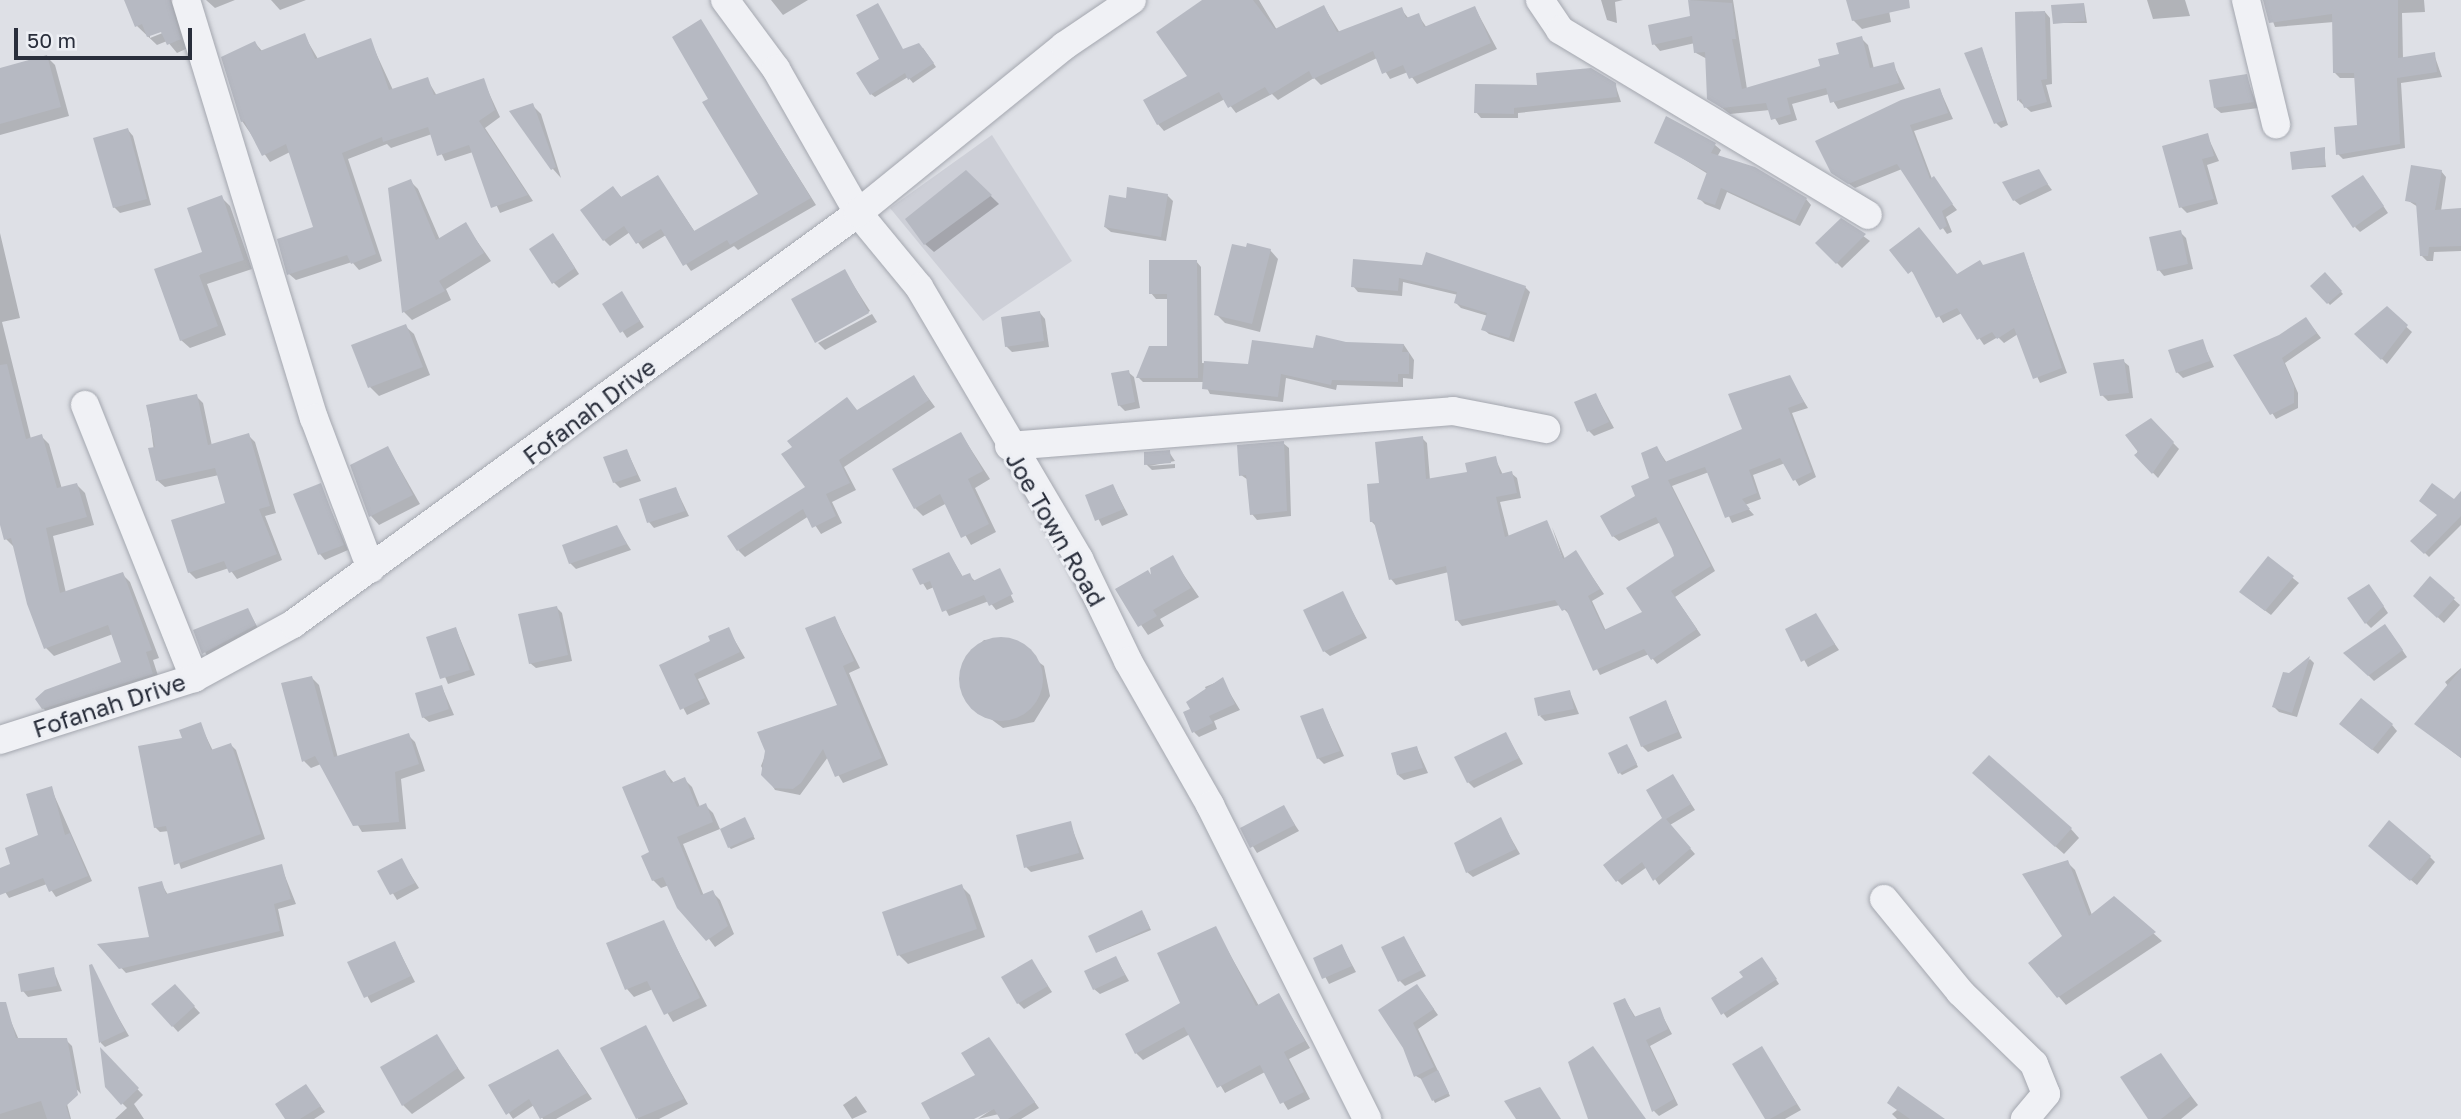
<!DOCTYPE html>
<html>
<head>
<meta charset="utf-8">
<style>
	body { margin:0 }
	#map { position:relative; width:2461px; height:1119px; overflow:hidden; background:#dee0e6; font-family:"Golos Text",sans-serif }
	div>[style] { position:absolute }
	.built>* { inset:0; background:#cdcfd7 }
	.shadow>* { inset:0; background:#0003 }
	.building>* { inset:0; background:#b6b9c2 }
	.round { border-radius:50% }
	.roads { filter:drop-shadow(0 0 2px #a4a7af) drop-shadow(0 0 2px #a4a7af) }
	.minor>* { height:28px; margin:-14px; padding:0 14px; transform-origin:14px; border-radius:14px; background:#f0f1f5 }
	span { translate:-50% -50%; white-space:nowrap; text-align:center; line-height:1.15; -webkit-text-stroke:6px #edeff4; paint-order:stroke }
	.street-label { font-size:24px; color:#292e3b }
	.scale { position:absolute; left:14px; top:28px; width:178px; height:32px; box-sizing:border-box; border:4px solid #292e3b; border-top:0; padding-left:9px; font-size:21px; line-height:24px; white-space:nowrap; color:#292e3b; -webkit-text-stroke:5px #edeff4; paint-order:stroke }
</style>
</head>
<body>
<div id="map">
	<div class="built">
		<div style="clip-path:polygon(992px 135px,1072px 261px,983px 321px,890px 208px)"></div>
	</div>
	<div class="shadow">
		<div style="clip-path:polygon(evenodd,126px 0,182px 0,188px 48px,177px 53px,167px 41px,157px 45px,137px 26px,126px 0,170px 30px,150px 38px,150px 34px,170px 30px)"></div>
		<div style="clip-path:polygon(206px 0,235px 0,215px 8px)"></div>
		<div style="clip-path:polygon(271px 0,306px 0,280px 10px)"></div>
		<div style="clip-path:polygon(771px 0,808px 0,783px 15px)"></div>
		<div style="clip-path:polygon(1210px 0,1259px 0,1277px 30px,1324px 7px,1340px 33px,1401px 9px,1409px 19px,1418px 15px,1427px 28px,1475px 8px,1497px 49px,1417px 84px,1408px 72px,1390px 79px,1377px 58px,1321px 85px,1314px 78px,1278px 100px,1272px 94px,1236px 113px,1225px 99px,1164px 131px,1158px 124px,1190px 76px)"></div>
		<div style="clip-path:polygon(1601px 0,1623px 0,1615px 2px,1617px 23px,1607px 20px)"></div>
		<div style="clip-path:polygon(1690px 0,1733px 0,1747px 89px,1822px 67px,1861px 38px,1868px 45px,1874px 69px,1893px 64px,1905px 89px,1838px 109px,1829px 94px,1792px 104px,1797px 120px,1779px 125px,1770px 110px,1730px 114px,1709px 98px,1707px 59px,1696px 53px,1695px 43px,1660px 51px,1654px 44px,1692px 17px)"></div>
		<div style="clip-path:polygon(1848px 0,1887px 0,1891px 22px,1862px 29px,1853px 20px)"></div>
		<div style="clip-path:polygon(2147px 0,2185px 0,2190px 16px,2153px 19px)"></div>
		<div style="clip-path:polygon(2265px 0,2424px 0,2425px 12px,2402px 13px,2403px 59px,2434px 54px,2442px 77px,2401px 83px,2405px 148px,2343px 159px,2338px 154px,2359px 127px,2356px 78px,2340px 78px,2335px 73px,2334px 22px,2275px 27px)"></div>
		<div style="clip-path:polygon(2084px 4px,2087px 23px,2055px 23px)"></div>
		<div style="clip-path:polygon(2045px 12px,2050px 18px,2052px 84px,2046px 85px,2052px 107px,2031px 112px,2019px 101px,2017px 13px)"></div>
		<div style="clip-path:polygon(701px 22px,816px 205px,738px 250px,734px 246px,691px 271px,666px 235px,643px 249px,630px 232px,610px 246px,604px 240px,613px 188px,622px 198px,658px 177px,695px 232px,760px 194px,710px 99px)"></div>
		<div style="clip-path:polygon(304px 35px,318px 59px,370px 40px,393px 90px,427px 79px,437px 96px,483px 80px,500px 117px,485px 128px,533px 201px,500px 213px,473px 152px,445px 161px,432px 134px,391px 148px,387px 144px,348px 159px,382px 261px,359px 270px,352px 262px,296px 280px,289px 274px,315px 228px,290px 152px,270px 162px,242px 121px,255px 43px,263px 52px)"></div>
		<div style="clip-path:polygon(923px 48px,936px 67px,913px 83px,908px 77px,875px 97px,871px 94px,904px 50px)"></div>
		<div style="clip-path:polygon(1982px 49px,2008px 125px,2001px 128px,1996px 123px)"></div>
		<div style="clip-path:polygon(46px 56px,55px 65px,69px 116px,0 135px,0 69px)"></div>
		<div style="clip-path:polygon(2246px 76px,2258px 108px,2221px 113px,2215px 108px)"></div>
		<div style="clip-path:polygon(1615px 84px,1621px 102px,1518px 113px,1518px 118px,1481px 118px,1476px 112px,1539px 87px)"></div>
		<div style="clip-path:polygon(1940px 90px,1953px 119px,1914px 131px,1932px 179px,1957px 210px,1946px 217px,1952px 232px,1947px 234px,1902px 169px,1855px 188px,1832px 172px)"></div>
		<div style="clip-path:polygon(532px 105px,541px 114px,561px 178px,553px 169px)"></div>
		<div style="clip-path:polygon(1667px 118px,1715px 145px,1721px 150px,1717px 157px,1806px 199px,1811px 205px,1800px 226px,1727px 192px,1720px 210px,1705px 204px,1699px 198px,1708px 174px,1656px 142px)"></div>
		<div style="clip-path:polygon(128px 130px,133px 136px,151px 205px,120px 213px,114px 207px)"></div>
		<div style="clip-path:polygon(2207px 135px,2219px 161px,2207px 165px,2218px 204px,2187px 213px,2181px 207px)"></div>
		<div style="clip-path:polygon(2324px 149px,2326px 167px,2294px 169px)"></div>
		<div style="clip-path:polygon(2038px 171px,2052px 190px,2020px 205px,2014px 200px)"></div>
		<div style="clip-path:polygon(2441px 171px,2446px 177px,2441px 211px,2461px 210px,2461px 251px,2434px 252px,2433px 261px,2427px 261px,2421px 255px,2418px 207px,2407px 200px)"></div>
		<div style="clip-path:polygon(966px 172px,999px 204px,934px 252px,925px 244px)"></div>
		<div style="clip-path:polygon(410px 181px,418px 189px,440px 240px,465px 224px,491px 261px,446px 289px,451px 300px,412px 320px,404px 312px,390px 189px)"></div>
		<div style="clip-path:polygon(2368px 183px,2388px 213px,2360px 232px,2355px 227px)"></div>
		<div style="clip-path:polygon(1167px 195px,1173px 201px,1166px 241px,1111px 232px,1105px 227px,1127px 200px)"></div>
		<div style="clip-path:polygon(221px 197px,230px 206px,252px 269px,207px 284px,226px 335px,190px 348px,181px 340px)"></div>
		<div style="clip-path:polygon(1841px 220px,1870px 241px,1842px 268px,1817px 243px)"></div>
		<div style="clip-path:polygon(2180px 232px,2186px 238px,2193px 269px,2164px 276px,2159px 270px)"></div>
		<div style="clip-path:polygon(0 233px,20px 318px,2px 322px,31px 439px,41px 436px,49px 444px,62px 489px,77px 485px,85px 493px,94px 525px,53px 536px,66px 593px,122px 574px,130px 582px,159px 658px,153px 660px,160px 682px,51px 716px,43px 708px,123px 663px,113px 634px,54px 656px,46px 648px,14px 547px,6px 539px,0 519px)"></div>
		<div style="clip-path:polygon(558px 241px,579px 274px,559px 288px,553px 282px)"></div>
		<div style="clip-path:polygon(1270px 250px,1278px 259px,1260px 332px,1225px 323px,1216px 314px)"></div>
		<div style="clip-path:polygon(1892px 250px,1957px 276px,2024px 254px,2067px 373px,2040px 383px,2018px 334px,2004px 343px,1998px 337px,1984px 345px,1962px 313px,1943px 323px,1917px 277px)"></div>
		<div style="clip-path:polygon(1196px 261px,1201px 267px,1202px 363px,1250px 366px,1346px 344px,1404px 345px,1414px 360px,1413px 379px,1403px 378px,1403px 387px,1337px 385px,1336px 390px,1286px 378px,1283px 402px,1210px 394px,1204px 382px,1143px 382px,1138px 377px,1169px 347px,1169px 299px,1156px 299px,1151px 293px)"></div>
		<div style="clip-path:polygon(1355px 261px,1525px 287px,1530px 292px,1514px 342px,1489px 334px,1483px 329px,1488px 316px,1461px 308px,1456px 303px,1458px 295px,1403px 282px,1402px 296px,1358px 292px,1353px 286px)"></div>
		<div style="clip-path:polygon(845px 272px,870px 311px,817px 340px)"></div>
		<div style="clip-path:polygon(2325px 274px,2343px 294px,2330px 305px,2313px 286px)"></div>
		<div style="clip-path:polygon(622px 294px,644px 327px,627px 338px,605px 304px)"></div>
		<div style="clip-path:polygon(2387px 309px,2412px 332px,2387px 364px,2357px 334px)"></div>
		<div style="clip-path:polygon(1040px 313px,1045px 319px,1049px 347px,1012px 352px,1006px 346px)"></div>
		<div style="clip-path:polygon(872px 314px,877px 322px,825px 350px,818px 343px)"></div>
		<div style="clip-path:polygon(2310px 324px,2321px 338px,2285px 363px,2298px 393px,2298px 408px,2276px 419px,2236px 356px)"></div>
		<div style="clip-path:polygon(405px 326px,414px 334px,430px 375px,379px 396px,370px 387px)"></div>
		<div style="clip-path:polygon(2202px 341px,2214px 367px,2183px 378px,2177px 372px)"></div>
		<div style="clip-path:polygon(2123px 361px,2129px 366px,2133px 398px,2108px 401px,2102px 395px)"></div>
		<div style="clip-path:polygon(1128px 372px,1134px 377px,1140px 408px,1125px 411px,1119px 405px)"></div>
		<div style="clip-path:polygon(913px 377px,935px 407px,844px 467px,856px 490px,832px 502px,842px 523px,821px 534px,809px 516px,745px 557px,738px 550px,807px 487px,858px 412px)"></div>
		<div style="clip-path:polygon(1789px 377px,1808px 408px,1792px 413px,1816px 477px,1799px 486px,1785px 463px,1753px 475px,1761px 499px,1745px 505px,1754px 515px,1732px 523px,1709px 472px,1672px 486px,1715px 571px,1675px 597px,1701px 635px,1657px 664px,1649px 654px,1600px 675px,1570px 615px,1560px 605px,1462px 626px,1457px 620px,1449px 572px,1396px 585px,1391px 579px,1377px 527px,1371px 521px,1381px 485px,1422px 438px,1427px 443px,1430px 480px,1469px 473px,1495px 458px,1503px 475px,1511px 473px,1517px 478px,1521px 498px,1500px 502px,1509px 537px,1547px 522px,1565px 567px,1552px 527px,1565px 559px,1576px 553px,1604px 594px,1592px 601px,1606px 631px,1644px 613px,1676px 557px,1661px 522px,1619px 541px,1613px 536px,1651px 479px,1657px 448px,1667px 463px,1744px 430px)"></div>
		<div style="clip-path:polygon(1596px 395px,1614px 428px,1594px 436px,1589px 431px)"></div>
		<div style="clip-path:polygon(196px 396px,203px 403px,212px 446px,248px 435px,255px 442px,276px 513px,265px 516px,282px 560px,237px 579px,229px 568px,196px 579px,189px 572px,227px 504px,219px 475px,165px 487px,158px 481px,148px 407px)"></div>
		<div style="clip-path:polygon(2151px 420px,2179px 449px,2158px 478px,2136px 455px)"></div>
		<div style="clip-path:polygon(961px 434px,990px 479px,975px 488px,996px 532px,971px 545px,947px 503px,923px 516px,915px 508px)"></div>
		<div style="clip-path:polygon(1283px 443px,1289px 448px,1291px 516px,1257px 520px,1252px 514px,1248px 480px,1241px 475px)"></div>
		<div style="clip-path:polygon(388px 448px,420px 504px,379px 525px,371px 516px)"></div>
		<div style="clip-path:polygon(627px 451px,641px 481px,620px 488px,614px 482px)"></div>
		<div style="clip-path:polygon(1169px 452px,1175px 461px,1149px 466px,1175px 464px,1175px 468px,1152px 470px,1146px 464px)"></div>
		<div style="clip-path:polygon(320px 485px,348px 550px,325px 560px,320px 554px)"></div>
		<div style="clip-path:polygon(1113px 486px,1128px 515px,1102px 526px,1087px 496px)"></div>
		<div style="clip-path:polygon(676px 489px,689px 516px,654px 528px,649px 522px)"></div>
		<div style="clip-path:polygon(2461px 494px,2461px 525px,2429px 557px,2413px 541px)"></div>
		<div style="clip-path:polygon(617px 528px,631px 550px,576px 569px,570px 563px)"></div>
		<div style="clip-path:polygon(949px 554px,963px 577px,969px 575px,976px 582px,999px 570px,1014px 602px,996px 610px,989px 601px,949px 616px,934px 587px,927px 590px,915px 570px)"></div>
		<div style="clip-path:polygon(1172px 558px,1199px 597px,1160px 619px,1164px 626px,1148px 635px,1117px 590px,1148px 572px,1152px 576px)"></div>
		<div style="clip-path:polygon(2268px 558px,2299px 583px,2271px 615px,2247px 597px)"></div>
		<div style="clip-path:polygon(2431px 579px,2460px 605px,2444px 623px,2415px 596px)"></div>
		<div style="clip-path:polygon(2374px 592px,2388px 613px,2371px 628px,2366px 623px)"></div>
		<div style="clip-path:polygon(1342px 593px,1367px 638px,1330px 656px,1324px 651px)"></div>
		<div style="clip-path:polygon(557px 608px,562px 613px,572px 661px,536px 668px,530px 663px)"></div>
		<div style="clip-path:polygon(248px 610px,259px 630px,208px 658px,195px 631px)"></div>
		<div style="clip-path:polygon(1815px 615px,1839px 650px,1808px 667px,1788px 630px)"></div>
		<div style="clip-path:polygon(835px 618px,860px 668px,849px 673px,888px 765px,843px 783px,828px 757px,800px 795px,775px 790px,761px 766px,767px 751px,839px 706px)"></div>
		<div style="clip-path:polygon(456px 629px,475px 675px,448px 684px,429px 638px)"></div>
		<div style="clip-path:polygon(728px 629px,745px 658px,698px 679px,710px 704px,687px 715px,661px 666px,713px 642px)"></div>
		<div style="clip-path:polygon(2390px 632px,2407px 657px,2374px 681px,2346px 653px)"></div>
		<div style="clip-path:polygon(1008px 639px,1044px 666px,1050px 696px,1034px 722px,1003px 728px,968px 702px,961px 671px,967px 657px,984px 640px)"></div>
		<div style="clip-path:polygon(2310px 659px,2314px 663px,2297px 717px,2279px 712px,2274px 707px,2290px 675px)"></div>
		<div style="clip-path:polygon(2461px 668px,2461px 758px,2416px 724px,2448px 686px,2445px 682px)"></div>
		<div style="clip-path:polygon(311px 677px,319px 685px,338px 758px,408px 735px,415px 742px,425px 771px,401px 779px,406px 829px,362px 832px,321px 764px,311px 768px,304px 761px,283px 685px)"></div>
		<div style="clip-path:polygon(1222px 680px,1240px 710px,1214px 721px,1217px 729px,1199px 737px,1194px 732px,1208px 694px,1205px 687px)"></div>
		<div style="clip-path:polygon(442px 687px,454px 715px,429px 722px,423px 717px)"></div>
		<div style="clip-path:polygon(1570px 692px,1579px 714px,1545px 721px,1540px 716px)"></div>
		<div style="clip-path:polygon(1666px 702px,1682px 738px,1648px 752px,1642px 746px)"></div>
		<div style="clip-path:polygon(1323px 710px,1344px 756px,1324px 764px,1318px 758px)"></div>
		<div style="clip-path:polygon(200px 724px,213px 751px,231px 745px,236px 750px,265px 839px,181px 869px,169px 831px,160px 832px,155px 827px,184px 739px)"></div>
		<div style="clip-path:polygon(2392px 725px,2397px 731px,2378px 754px,2347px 730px)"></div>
		<div style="clip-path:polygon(1506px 734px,1523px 764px,1474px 788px,1468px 782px)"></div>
		<div style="clip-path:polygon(1417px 748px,1428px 773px,1404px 780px,1398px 775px)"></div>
		<div style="clip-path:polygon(1629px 748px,1638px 767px,1622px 775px,1620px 773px)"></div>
		<div style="clip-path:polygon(665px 772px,674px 783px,684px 779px,692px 787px,700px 807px,705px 805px,713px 813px,720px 829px,683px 844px,704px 896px,712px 892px,720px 900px,734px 934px,715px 947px,669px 885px,661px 888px,653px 880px,652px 853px)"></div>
		<div style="clip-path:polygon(1673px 776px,1695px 810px,1670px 825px,1695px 854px,1659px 885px,1647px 867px,1622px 885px,1617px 880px,1665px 818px)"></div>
		<div style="clip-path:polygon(1983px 782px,2071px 829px,2079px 838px,2064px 854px)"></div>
		<div style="clip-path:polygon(51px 788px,92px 881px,56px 897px,47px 884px,9px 898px,0 884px,0 870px,13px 865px,40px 836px)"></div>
		<div style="clip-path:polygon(1284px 808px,1299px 831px,1257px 853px,1242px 829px)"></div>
		<div style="clip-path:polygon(745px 819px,755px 839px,731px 849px,729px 847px)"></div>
		<div style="clip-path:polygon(1500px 819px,1520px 854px,1473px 877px,1467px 872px)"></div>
		<div style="clip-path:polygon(1070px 823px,1084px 859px,1031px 872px,1026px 867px)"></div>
		<div style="clip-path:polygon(2376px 851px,2430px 857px,2435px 862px,2417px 885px)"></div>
		<div style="clip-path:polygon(402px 861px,419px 888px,397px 900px,380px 872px)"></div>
		<div style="clip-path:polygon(2067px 862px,2075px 870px,2092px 915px,2114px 898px,2162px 941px,2066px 1005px,2030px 963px,2065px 936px)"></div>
		<div style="clip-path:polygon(281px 866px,296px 904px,278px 909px,284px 936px,126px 973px,100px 945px,151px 938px,161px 883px,168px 895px)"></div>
		<div style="clip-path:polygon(961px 886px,970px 895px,985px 937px,908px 964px,899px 955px)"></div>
		<div style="clip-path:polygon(1144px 915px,1151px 930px,1098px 952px)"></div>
		<div style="clip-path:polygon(663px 922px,707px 1006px,673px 1022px,653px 989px,634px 997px,627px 989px)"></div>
		<div style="clip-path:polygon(1215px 928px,1259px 1006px,1279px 996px,1310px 1048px,1289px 1059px,1310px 1099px,1288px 1110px,1265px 1072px,1225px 1093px,1190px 1034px,1143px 1060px,1136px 1053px,1183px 1004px)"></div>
		<div style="clip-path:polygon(1404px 938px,1426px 976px,1405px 986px,1400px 981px)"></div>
		<div style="clip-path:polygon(395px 943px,415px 982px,371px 1003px,350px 963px)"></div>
		<div style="clip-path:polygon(1342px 946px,1356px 972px,1329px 984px,1316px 959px)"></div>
		<div style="clip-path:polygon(1116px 958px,1129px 981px,1100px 994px,1094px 989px)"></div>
		<div style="clip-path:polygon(1032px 961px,1052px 992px,1024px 1009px,1018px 1003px)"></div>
		<div style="clip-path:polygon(1766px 964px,1779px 984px,1727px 1018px,1713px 998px)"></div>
		<div style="clip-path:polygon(53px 969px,62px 991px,28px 997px,23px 991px)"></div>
		<div style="clip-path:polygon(91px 970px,129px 1036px,105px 1047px,101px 1043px)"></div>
		<div style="clip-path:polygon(175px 986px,200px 1013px,178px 1032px,154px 1005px)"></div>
		<div style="clip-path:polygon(1422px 992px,1438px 1015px,1418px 1029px,1450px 1096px,1435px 1103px,1423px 1080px,1416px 1076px,1404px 1047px)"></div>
		<div style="clip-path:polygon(1625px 1000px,1636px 1018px,1659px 1009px,1672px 1034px,1650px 1046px,1678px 1105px,1659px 1116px,1654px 1111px)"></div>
		<div style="clip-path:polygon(9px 1017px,19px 1040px,66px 1040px,72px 1046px,81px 1094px,58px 1070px,71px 1119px,0 1119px,0 1019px)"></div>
		<div style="clip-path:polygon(645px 1027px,688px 1104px,659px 1119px,638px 1119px,602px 1049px)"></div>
		<div style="clip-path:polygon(436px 1037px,465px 1078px,412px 1114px,403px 1105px)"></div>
		<div style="clip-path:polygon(989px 1039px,1039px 1108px,1021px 1119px,1003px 1119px,999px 1114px,978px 1119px,1001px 1103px,971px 1119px,932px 1119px,977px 1076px)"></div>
		<div style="clip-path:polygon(1762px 1048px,1801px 1110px,1785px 1119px,1767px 1119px)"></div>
		<div style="clip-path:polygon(102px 1052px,143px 1095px,134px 1104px,144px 1119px,115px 1119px,127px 1108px,106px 1087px)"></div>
		<div style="clip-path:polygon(2160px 1055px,2198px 1105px,2181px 1119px,2150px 1119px)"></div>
		<div style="clip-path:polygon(563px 1057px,592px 1099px,556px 1119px,543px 1119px,534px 1105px,513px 1119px,491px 1086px)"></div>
		<div style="clip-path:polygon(306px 1086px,325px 1112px,314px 1119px,297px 1119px)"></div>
		<div style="clip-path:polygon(856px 1096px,867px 1112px,852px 1119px,843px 1105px)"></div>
		<div style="clip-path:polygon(1897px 1110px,1942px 1119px,1897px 1119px,1892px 1114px)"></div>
	</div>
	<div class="building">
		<div style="clip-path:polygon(124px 0,170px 0,181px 39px,167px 45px,161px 32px,147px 37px,142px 24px,135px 27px)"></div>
		<div style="clip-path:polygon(1202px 0,1253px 0,1275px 29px,1324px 5px,1337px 32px,1402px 7px,1406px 18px,1419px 13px,1424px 27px,1475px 6px,1491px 43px,1409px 79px,1403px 65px,1382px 74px,1373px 51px,1313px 79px,1309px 71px,1270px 95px,1265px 87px,1228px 108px,1219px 92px,1157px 125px,1143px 100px,1187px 76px,1156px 32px)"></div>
		<div style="clip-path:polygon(1688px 0,1732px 3px,1736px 39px,1732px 39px,1742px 89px,1820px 66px,1818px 59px,1839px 54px,1836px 43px,1862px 36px,1870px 68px,1894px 62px,1899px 83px,1830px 103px,1826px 88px,1787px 98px,1791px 114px,1771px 120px,1766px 103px,1722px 108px,1707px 99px,1705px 52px,1694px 53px,1692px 36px,1652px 45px,1648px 25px,1690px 16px)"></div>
		<div style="clip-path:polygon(1846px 0,1909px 0,1910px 8px,1852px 21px)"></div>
		<div style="clip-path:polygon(2263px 0,2398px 0,2398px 58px,2435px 52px,2437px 72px,2397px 78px,2400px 144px,2336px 155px,2334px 127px,2357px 125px,2354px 73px,2333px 73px,2332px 14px,2269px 23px)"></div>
		<div style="clip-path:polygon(878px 3px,903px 49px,919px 43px,934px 63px,908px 80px,905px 73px,870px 95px,856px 73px,879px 59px,856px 15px)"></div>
		<div style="clip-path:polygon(2084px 3px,2085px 21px,2053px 24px,2051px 5px)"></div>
		<div style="clip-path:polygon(2045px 11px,2047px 79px,2041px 80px,2047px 102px,2024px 108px,2021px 99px,2017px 101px,2015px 12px)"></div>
		<div style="clip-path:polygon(701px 19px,811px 198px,730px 245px,727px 240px,683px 266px,661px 229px,636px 244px,624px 226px,603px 241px,580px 210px,613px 186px,621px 197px,658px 175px,694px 231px,758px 194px,702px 102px,708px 99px,672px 37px)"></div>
		<div style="clip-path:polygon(305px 33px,315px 59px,371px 38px,389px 90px,428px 77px,434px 95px,484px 78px,495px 110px,479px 121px,528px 195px,491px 208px,469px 145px,437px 156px,428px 127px,383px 142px,382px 137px,342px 153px,376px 254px,351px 264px,347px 255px,287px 275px,277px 239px,313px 227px,286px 144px,262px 156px,244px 121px,241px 122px,221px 57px,255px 41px,260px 51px)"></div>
		<div style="clip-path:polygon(1982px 47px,2005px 120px,1994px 124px,1964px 53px)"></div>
		<div style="clip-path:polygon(47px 55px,61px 107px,0 124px,0 68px)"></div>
		<div style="clip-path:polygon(1591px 68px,1616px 83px,1617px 97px,1514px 108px,1514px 114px,1474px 113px,1475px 84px,1537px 85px,1536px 73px)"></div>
		<div style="clip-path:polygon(2247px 74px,2254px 102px,2214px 108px,2209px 80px)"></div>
		<div style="clip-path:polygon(1940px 88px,1948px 113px,1910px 125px,1930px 179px,1934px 176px,1953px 204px,1942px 211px,1947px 226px,1940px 230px,1897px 164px,1848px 184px,1831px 173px,1815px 141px,1901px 100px)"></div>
		<div style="clip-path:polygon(533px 103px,556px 167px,551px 170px,509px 111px)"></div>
		<div style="clip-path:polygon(1666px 116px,1716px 143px,1711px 153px,1755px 167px,1807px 198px,1795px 221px,1721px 188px,1715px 205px,1697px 199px,1707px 172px,1654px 143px)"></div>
		<div style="clip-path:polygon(128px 128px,147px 199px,113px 208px,93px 138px)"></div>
		<div style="clip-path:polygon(2208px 133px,2214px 156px,2202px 159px,2214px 199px,2179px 208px,2162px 146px)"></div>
		<div style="clip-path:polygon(2325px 147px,2325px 165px,2292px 170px,2290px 152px)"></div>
		<div style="clip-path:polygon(2411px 165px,2442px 170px,2435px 210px,2461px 208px,2461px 246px,2429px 247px,2428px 256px,2420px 256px,2416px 203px,2405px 201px)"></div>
		<div style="clip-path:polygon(2039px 169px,2048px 184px,2013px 201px,2002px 182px)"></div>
		<div style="clip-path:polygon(966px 170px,992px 195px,924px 245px,905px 219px)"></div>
		<div style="clip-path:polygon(2363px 175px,2384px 206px,2353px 228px,2331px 196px)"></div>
		<div style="clip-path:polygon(411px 179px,436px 240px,466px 222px,484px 253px,439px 281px,445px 291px,402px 313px,388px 188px)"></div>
		<div style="clip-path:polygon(1127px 187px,1168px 194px,1161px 237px,1104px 227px,1109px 195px,1126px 198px)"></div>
		<div style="clip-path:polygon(222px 195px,244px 260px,199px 275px,218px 326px,180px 341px,154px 269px,202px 252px,187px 208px)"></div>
		<div style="clip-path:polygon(1841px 218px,1866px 234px,1836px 264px,1815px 243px)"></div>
		<div style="clip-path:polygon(1919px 227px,1957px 274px,1980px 260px,1983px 265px,2024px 252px,2062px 368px,2033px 379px,2014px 328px,1997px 339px,1992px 332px,1977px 340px,1957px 308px,1936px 318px,1912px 271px,1908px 274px,1889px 250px)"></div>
		<div style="clip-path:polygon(2181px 230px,2188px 264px,2157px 271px,2149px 237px)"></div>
		<div style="clip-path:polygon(553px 233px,575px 268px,552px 284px,529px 249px)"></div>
		<div style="clip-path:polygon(1247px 243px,1271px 249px,1252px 324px,1214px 315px,1232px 244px,1246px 247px)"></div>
		<div style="clip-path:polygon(1426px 252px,1526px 286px,1509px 338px,1481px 330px,1487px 313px,1454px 303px,1457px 292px,1399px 278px,1398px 291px,1351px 287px,1353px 259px,1422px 265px)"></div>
		<div style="clip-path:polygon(1149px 260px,1197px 260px,1198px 378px,1136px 378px,1149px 346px,1167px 346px,1167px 294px,1149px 294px)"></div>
		<div style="clip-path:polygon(845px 269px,869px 313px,815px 343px,791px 299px)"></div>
		<div style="clip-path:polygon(2325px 272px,2342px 291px,2327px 304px,2310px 286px)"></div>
		<div style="clip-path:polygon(622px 291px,640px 321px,620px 333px,602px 304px)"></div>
		<div style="clip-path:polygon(2387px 306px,2408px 325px,2381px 360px,2354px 334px)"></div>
		<div style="clip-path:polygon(1040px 311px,1044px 341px,1005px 347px,1001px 317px)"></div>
		<div style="clip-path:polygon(2306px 317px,2317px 333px,2282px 358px,2294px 386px,2294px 403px,2270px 415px,2233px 355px,2279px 335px)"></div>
		<div style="clip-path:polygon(406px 324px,423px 367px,368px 388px,351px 345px)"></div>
		<div style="clip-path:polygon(1316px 335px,1346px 342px,1404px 344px,1402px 352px,1409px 352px,1409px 374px,1398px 374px,1398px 382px,1332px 380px,1331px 385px,1281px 374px,1278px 397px,1202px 389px,1204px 361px,1248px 364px,1252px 340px,1313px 348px)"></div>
		<div style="clip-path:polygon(2203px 339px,2210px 361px,2176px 373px,2168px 350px)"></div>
		<div style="clip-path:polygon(2124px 359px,2129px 393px,2100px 396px,2093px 363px)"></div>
		<div style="clip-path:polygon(7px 364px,26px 439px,42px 434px,57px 488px,77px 483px,87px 517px,46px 528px,60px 593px,123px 572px,152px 650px,146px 652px,153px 674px,42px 709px,35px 699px,45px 690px,121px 662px,108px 625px,44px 649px,27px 604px,11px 538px,4px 540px,0 525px,0 365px)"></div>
		<div style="clip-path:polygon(1129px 370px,1135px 402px,1118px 406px,1111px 373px)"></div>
		<div style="clip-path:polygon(914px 375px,929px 400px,839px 460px,850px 483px,826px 494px,836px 516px,812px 528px,803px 509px,737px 551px,727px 536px,805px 487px,781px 454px,792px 447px,787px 441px,847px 397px,857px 410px)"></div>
		<div style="clip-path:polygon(1790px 375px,1804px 402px,1788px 408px,1812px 472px,1793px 481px,1780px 458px,1749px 470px,1757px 493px,1742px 499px,1750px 509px,1725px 518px,1705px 467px,1668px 480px,1711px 566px,1671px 591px,1697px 629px,1651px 660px,1644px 649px,1593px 671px,1566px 609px,1562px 611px,1555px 600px,1455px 621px,1446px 566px,1389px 580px,1374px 522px,1370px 522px,1367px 484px,1379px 483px,1375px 442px,1423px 436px,1426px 479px,1467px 472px,1465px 463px,1496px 456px,1500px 474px,1512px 471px,1517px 493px,1496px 497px,1505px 537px,1547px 520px,1563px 559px,1576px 550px,1600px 589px,1588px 596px,1604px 630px,1642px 612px,1626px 588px,1674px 556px,1672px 549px,1656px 517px,1612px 537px,1600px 516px,1635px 496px,1631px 486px,1649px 478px,1641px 453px,1657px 446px,1665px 462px,1742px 429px,1728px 394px)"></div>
		<div style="clip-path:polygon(1596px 393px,1609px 422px,1587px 432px,1574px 402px)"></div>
		<div style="clip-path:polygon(197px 394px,208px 445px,249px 433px,270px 506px,259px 509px,277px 554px,229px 573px,224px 561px,188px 573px,171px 520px,225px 503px,215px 468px,156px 481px,148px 448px,155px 447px,146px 405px)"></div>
		<div style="clip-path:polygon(2151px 418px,2174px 442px,2152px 474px,2134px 455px,2138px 452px,2125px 435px)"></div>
		<div style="clip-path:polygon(961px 432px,983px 471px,968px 479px,989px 524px,961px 538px,940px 494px,914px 509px,892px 469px)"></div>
		<div style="clip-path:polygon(1284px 441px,1287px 511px,1250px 515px,1246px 475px,1239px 476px,1237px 445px)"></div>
		<div style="clip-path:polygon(388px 446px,413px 495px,369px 517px,350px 465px)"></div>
		<div style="clip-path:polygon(627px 449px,637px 475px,613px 483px,603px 457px)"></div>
		<div style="clip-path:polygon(1170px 450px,1171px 463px,1144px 465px,1144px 452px)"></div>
		<div style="clip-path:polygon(321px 483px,344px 545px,318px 555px,293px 494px)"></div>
		<div style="clip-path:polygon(2432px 483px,2454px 499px,2461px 491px,2461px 516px,2424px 554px,2410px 541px,2437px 515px,2419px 501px)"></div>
		<div style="clip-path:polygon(1113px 484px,1124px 509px,1095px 521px,1085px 495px)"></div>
		<div style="clip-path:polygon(676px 487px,685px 511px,647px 523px,639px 499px)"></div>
		<div style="clip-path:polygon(617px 525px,627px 544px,569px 564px,562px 545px)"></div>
		<div style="clip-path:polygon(949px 552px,962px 576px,970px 573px,973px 581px,1000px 568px,1013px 594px,989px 606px,984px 595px,942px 612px,930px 581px,920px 585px,912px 569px)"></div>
		<div style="clip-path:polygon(1173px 555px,1191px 588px,1153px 610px,1157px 616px,1138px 627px,1115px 589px,1148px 570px,1151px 575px,1150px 568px)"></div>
		<div style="clip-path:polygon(2268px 556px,2294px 576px,2265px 611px,2239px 592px)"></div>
		<div style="clip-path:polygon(2430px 576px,2455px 598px,2437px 618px,2413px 596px)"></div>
		<div style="clip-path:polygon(2369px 584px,2384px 606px,2365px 624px,2347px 598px)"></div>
		<div style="clip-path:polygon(1343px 591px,1363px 633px,1323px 652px,1303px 610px)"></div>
		<div style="clip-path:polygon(557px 606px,568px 655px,529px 664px,518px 614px)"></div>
		<div style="clip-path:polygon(248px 608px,256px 625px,202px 654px,193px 630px)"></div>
		<div style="clip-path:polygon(1816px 613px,1835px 644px,1801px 662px,1785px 629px)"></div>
		<div style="clip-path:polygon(835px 616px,854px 661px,843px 666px,882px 758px,835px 777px,823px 749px,801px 783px,793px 789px,774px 788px,761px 775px,765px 751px,757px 732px,837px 705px,805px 628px)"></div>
		<div style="clip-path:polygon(2385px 624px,2403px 650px,2368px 676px,2343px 653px)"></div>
		<div style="clip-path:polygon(456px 627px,470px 670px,440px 679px,426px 637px)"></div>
		<div style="clip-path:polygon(729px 627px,740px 652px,694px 674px,705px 698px,680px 710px,659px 665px,710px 641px,708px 636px)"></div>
		<div class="round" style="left:959px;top:637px;width:84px;height:84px"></div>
		<div style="clip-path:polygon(2310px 656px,2292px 713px,2272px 707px,2283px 672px,2289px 673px)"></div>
		<div style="clip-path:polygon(2461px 669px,2461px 758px,2414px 724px)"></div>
		<div style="clip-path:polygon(312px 676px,334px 757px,409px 733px,419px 764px,395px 772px,399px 822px,353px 826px,315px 756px,302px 762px,281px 683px)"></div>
		<div style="clip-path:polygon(1223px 677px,1235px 704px,1209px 716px,1213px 723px,1192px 733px,1183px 712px,1190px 709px,1186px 702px)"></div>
		<div style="clip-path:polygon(442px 685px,449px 709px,422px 718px,415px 693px)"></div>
		<div style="clip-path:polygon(1570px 690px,1574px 709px,1538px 716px,1534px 698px)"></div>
		<div style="clip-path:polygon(2361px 698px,2393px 724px,2372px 750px,2339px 724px)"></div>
		<div style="clip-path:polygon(1666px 700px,1678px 732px,1641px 747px,1629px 717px)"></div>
		<div style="clip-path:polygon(1323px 708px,1340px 751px,1317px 759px,1300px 716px)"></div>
		<div style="clip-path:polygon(201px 722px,211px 750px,231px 743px,261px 834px,174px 865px,166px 826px,154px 828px,138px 746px,182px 738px,179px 730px)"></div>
		<div style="clip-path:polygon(1506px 732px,1519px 758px,1467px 783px,1454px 757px)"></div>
		<div style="clip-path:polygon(1627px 744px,1637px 764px,1618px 774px,1608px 753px)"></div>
		<div style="clip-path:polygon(1417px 746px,1423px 768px,1397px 775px,1391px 753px)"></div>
		<div style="clip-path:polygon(1989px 755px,2072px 828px,2055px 847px,1972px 773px)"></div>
		<div style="clip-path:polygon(665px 770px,671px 783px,685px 777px,697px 807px,706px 803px,713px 822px,677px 837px,701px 895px,713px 890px,728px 926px,706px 941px,677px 908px,663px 877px,652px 881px,641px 856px,649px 852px,622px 787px)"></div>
		<div style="clip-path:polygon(1673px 774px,1691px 804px,1666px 819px,1691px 848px,1653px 881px,1642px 862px,1616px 882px,1603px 865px,1662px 818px,1646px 790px)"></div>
		<div style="clip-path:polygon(52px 786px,65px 835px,70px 833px,88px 876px,49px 892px,43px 878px,0 895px,0 868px,10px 864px,5px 848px,38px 835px,26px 794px)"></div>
		<div style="clip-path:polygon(1284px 805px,1295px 825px,1250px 848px,1240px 828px)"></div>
		<div style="clip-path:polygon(745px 817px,754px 836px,728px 848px,720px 829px)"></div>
		<div style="clip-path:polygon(1501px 817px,1516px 849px,1466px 873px,1454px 843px)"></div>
		<div style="clip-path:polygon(2389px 820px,2431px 856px,2410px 881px,2368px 846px)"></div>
		<div style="clip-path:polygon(1071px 821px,1079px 853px,1024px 868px,1016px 835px)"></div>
		<div style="clip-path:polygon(402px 858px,415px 883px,390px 895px,377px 871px)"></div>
		<div style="clip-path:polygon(2068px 860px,2089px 916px,2114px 896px,2156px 932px,2057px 998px,2028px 963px,2062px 936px,2022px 874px)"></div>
		<div style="clip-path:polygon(282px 864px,291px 899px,274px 904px,280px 931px,119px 969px,97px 944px,149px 937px,138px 887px,162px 881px,166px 894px)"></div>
		<div style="clip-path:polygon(962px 884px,977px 929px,897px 956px,882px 912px)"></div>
		<div style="clip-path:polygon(1142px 910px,1150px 928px,1096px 953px,1088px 936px)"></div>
		<div style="clip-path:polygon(664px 920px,700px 998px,664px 1015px,647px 981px,625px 990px,606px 943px)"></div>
		<div style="clip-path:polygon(1216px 926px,1256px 1006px,1279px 993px,1305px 1041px,1284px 1052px,1304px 1092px,1280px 1104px,1260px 1065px,1217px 1088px,1184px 1027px,1135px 1054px,1125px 1034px,1180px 1003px,1157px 953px)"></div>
		<div style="clip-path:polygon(1404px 936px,1422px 970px,1398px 982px,1381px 947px)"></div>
		<div style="clip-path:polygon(395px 941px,411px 976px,364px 998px,347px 962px)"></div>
		<div style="clip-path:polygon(1342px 944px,1352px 966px,1322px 979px,1313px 958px)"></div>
		<div style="clip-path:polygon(1116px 956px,1125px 975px,1093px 990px,1084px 971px)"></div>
		<div style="clip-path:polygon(1762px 957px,1777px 979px,1721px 1015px,1711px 998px,1743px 977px,1739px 972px)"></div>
		<div style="clip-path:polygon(1032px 959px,1048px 986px,1017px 1004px,1001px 977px)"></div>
		<div style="clip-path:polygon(92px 964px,125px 1031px,99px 1043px,89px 965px)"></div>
		<div style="clip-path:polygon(54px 967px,57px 986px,21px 992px,18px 974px)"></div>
		<div style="clip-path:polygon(175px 984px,195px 1006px,172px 1027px,151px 1004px)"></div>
		<div style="clip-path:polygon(1417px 984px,1434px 1009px,1413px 1023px,1434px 1067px,1414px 1077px,1403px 1048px,1378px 1010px)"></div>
		<div style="clip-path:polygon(1625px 998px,1634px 1017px,1660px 1007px,1668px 1029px,1646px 1040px,1674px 1099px,1652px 1112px,1613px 1003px)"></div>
		<div style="clip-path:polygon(0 1002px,6px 1002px,16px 1038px,67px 1038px,78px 1095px,66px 1106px,70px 1119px,47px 1119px,41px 1101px,0 1114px)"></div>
		<div style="clip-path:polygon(646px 1025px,684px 1099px,636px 1119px,600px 1048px)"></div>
		<div style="clip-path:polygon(437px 1034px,458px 1068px,402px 1106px,380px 1067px)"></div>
		<div style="clip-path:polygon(989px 1037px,1035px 1102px,1008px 1119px,1000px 1119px,994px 1109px,974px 1119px,930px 1119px,921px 1103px,975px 1075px,961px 1053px)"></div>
		<div style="clip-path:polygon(1593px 1046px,1646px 1119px,1588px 1119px,1568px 1062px)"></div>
		<div style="clip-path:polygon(1762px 1046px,1797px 1104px,1770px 1119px,1765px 1119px,1732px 1064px)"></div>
		<div style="clip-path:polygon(100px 1047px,139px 1088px,121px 1105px,105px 1087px)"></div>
		<div style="clip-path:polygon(558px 1049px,587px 1093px,540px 1119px,529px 1099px,506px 1115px,488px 1085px)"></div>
		<div style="clip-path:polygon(2161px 1053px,2191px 1096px,2161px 1119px,2148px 1119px,2120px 1077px)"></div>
		<div style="clip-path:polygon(1438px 1070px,1449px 1093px,1432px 1101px,1421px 1079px)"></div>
		<div style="clip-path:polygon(306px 1084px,321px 1106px,300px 1119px,285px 1119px,275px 1104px)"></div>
		<div style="clip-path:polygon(1898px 1086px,1945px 1119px,1910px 1119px,1887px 1103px)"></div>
		<div style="clip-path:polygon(1540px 1087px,1561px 1119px,1516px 1119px,1504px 1101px)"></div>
	</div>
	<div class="roads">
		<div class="minor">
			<div style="left:186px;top:0;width:437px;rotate:73deg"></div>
			<div style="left:314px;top:418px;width:161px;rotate:69.3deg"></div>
			<div style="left:725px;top:0;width:86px;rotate:53.5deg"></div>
			<div style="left:776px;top:69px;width:166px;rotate:60.3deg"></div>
			<div style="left:858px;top:213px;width:96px;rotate:50.5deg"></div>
			<div style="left:919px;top:287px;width:316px;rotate:59.5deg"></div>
			<div style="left:1079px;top:559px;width:113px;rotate:64.3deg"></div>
			<div style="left:1128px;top:661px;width:166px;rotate:60.3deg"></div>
			<div style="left:1210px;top:805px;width:351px;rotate:63.4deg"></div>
			<div style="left:1540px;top:0;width:36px;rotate:56deg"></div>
			<div style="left:1560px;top:30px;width:359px;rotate:31deg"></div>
			<div style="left:2246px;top:0;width:128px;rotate:76.4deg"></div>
			<div style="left:85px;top:405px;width:294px;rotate:68.2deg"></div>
			<div style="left:1009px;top:446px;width:445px;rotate:-4.5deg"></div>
			<div style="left:1453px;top:411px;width:95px;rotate:11deg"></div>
			<div style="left:0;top:740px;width:204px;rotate:-17.7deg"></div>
			<div style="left:194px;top:678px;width:113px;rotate:-28.6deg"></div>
			<div style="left:293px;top:624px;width:699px;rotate:-36.03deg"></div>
			<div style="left:858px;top:213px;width:265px;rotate:-39deg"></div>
			<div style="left:1064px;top:46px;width:82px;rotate:-34.1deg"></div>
			<div style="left:1884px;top:899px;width:120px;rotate:50.7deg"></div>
			<div style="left:1960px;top:992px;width:103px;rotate:44.2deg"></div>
			<div style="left:2034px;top:1064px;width:32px;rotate:68deg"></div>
			<div style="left:2046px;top:1094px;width:33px;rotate:130deg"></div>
		</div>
	</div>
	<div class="street-label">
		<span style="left:589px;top:411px;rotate:-37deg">Fofanah Drive</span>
		<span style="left:1056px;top:529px;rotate:60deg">Joe Town Road</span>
		<span style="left:109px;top:705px;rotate:-18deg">Fofanah Drive</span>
	</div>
	<div class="scale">50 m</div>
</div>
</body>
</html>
